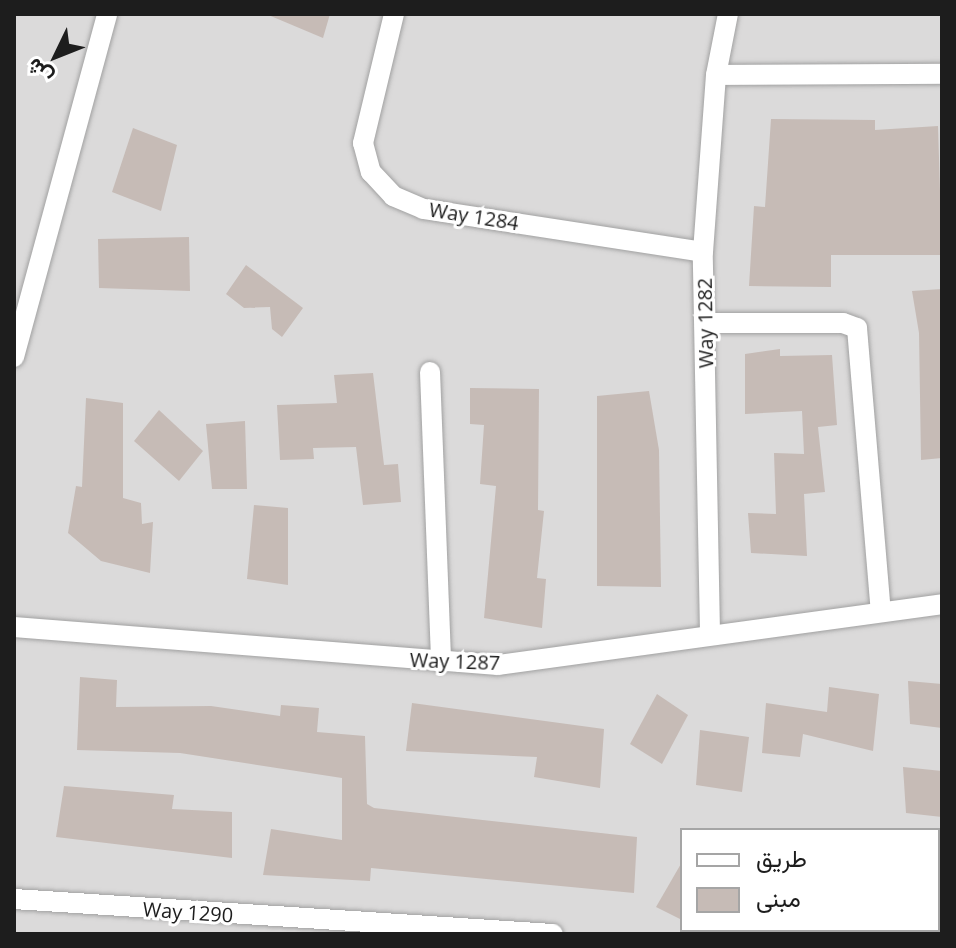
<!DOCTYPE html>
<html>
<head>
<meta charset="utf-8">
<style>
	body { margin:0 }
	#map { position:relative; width:956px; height:948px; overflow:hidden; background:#eee9e3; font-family:"Open Sans",Vazirmatn,sans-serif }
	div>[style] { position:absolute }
	.residential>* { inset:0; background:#dbdada }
	.building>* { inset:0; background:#c6bbb6 }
	.roads { filter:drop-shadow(0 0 2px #a1a1a1) drop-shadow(0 0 2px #a1a1a1) }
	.street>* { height:20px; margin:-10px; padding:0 10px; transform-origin:10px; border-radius:10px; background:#fff }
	span { translate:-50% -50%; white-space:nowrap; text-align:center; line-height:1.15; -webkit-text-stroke:6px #fff; paint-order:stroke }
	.street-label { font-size:20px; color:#1d1d1d }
	.frame { position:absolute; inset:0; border:16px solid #1d1d1d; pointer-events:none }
	.legend { position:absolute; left:680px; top:828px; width:260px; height:104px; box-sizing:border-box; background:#fff; border:2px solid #a5a5a5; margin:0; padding:10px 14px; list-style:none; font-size:24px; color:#1d1d1d }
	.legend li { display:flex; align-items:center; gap:16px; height:40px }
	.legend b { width:40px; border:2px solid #a5a5a5 }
	.north { position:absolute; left:16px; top:16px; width:80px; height:80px; -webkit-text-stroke:6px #fff; paint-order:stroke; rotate:227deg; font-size:22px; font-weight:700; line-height:32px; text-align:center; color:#1d1d1d }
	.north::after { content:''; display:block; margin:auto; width:28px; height:36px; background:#1d1d1d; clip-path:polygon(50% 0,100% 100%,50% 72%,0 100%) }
</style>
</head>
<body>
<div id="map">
	<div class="residential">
		<div style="clip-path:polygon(evenodd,14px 14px,942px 14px,942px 934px,14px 934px,14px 14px,682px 830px,938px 830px,938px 930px,682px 930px,682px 830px)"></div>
	</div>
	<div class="building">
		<div style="clip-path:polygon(266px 14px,330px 14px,323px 38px)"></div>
		<div style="clip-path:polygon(771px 119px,875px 120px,875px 130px,938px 126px,942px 255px,831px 255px,831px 287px,749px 286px,754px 206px,765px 207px)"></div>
		<div style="clip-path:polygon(133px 128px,177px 145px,161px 211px,112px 192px)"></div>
		<div style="clip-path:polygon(189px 237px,190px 291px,99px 288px,98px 239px)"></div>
		<div style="clip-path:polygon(246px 265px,303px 308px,282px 337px,272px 329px,270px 307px,244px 308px,226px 294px)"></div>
		<div style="clip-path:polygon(942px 289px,942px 458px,921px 460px,919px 333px,912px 291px)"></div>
		<div style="clip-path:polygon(780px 349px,780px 356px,832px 355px,837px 425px,818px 427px,825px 492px,804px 494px,807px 556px,751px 553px,748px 513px,776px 514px,774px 453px,804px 454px,802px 411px,745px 414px,745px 354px)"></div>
		<div style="clip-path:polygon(373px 373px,384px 465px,398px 464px,401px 502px,363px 505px,356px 447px,313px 448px,314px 459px,280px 460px,277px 405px,337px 403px,334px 375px)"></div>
		<div style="clip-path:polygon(470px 388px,539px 389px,538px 510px,544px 511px,537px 578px,546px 579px,542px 628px,484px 618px,496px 486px,480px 484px,484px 425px,470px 424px)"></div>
		<div style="clip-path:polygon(649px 391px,659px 450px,661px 587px,597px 586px,597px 396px)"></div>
		<div style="clip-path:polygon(86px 398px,123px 403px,123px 498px,141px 503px,142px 524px,153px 522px,150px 573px,101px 561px,68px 533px,76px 486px,82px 487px)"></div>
		<div style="clip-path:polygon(159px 410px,203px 451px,179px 481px,134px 441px)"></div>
		<div style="clip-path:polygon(245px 421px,247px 489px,212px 489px,206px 424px)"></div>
		<div style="clip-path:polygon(254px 505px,288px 508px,288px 585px,247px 579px)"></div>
		<div style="clip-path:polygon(80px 677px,117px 680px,116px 707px,211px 706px,280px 716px,281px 705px,319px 708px,317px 732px,365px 736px,367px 804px,374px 808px,637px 837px,634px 893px,371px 868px,370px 881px,263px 875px,271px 829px,342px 840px,342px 778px,180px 753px,77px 750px)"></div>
		<div style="clip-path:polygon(908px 681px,942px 684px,942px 728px,910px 724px)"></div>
		<div style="clip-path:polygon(829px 687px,879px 694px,873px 751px,803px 734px,800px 757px,762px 753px,766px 703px,827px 712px)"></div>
		<div style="clip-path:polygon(657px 694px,688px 715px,662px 764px,630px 744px)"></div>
		<div style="clip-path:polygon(412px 703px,604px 729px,600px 788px,534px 777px,537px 757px,406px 751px)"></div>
		<div style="clip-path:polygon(700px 730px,749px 737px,742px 792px,696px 785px)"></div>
		<div style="clip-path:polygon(903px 767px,942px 771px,942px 817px,906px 813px)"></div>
		<div style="clip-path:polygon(64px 786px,174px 795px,172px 809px,232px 812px,232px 858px,56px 837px)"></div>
		<div style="clip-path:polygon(682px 862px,682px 920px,656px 907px)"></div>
	</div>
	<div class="roads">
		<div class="street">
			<div style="left:394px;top:14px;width:133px;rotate:103.5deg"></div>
			<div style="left:363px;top:143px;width:30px;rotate:75deg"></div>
			<div style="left:371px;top:172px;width:33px;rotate:47deg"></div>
			<div style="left:393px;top:196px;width:33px;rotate:23deg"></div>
			<div style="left:423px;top:209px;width:283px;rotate:8.7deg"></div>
			<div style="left:716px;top:75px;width:226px;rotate:-0.3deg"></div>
			<div style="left:705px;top:323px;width:138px"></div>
			<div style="left:843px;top:323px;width:15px;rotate:20deg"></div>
			<div style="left:857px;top:328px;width:284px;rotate:85.2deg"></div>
			<div style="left:14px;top:357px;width:355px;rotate:-74.8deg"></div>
			<div style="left:430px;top:372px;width:291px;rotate:87.8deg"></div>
			<div style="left:14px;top:627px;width:485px;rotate:4.5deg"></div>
			<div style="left:498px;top:665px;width:448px;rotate:-7.8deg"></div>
			<div style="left:710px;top:633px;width:381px;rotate:-91.1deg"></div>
			<div style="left:703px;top:252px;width:177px;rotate:-85.8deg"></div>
			<div style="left:716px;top:75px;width:62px;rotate:-78.9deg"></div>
			<div style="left:14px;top:899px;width:540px;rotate:3.72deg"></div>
		</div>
	</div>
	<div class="street-label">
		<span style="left:474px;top:216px;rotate:9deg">Way 1284</span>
		<span style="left:705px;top:323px;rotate:-91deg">Way 1282</span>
		<span style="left:455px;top:661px;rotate:2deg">Way 1287</span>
		<span style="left:188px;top:912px;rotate:4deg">Way 1290</span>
	</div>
	<div class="frame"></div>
	<ul class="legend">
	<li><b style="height:10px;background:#fff"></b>طريق</li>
	<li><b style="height:22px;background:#c6bbb6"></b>مبنى</li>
	</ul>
	<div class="north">ش</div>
</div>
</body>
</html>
